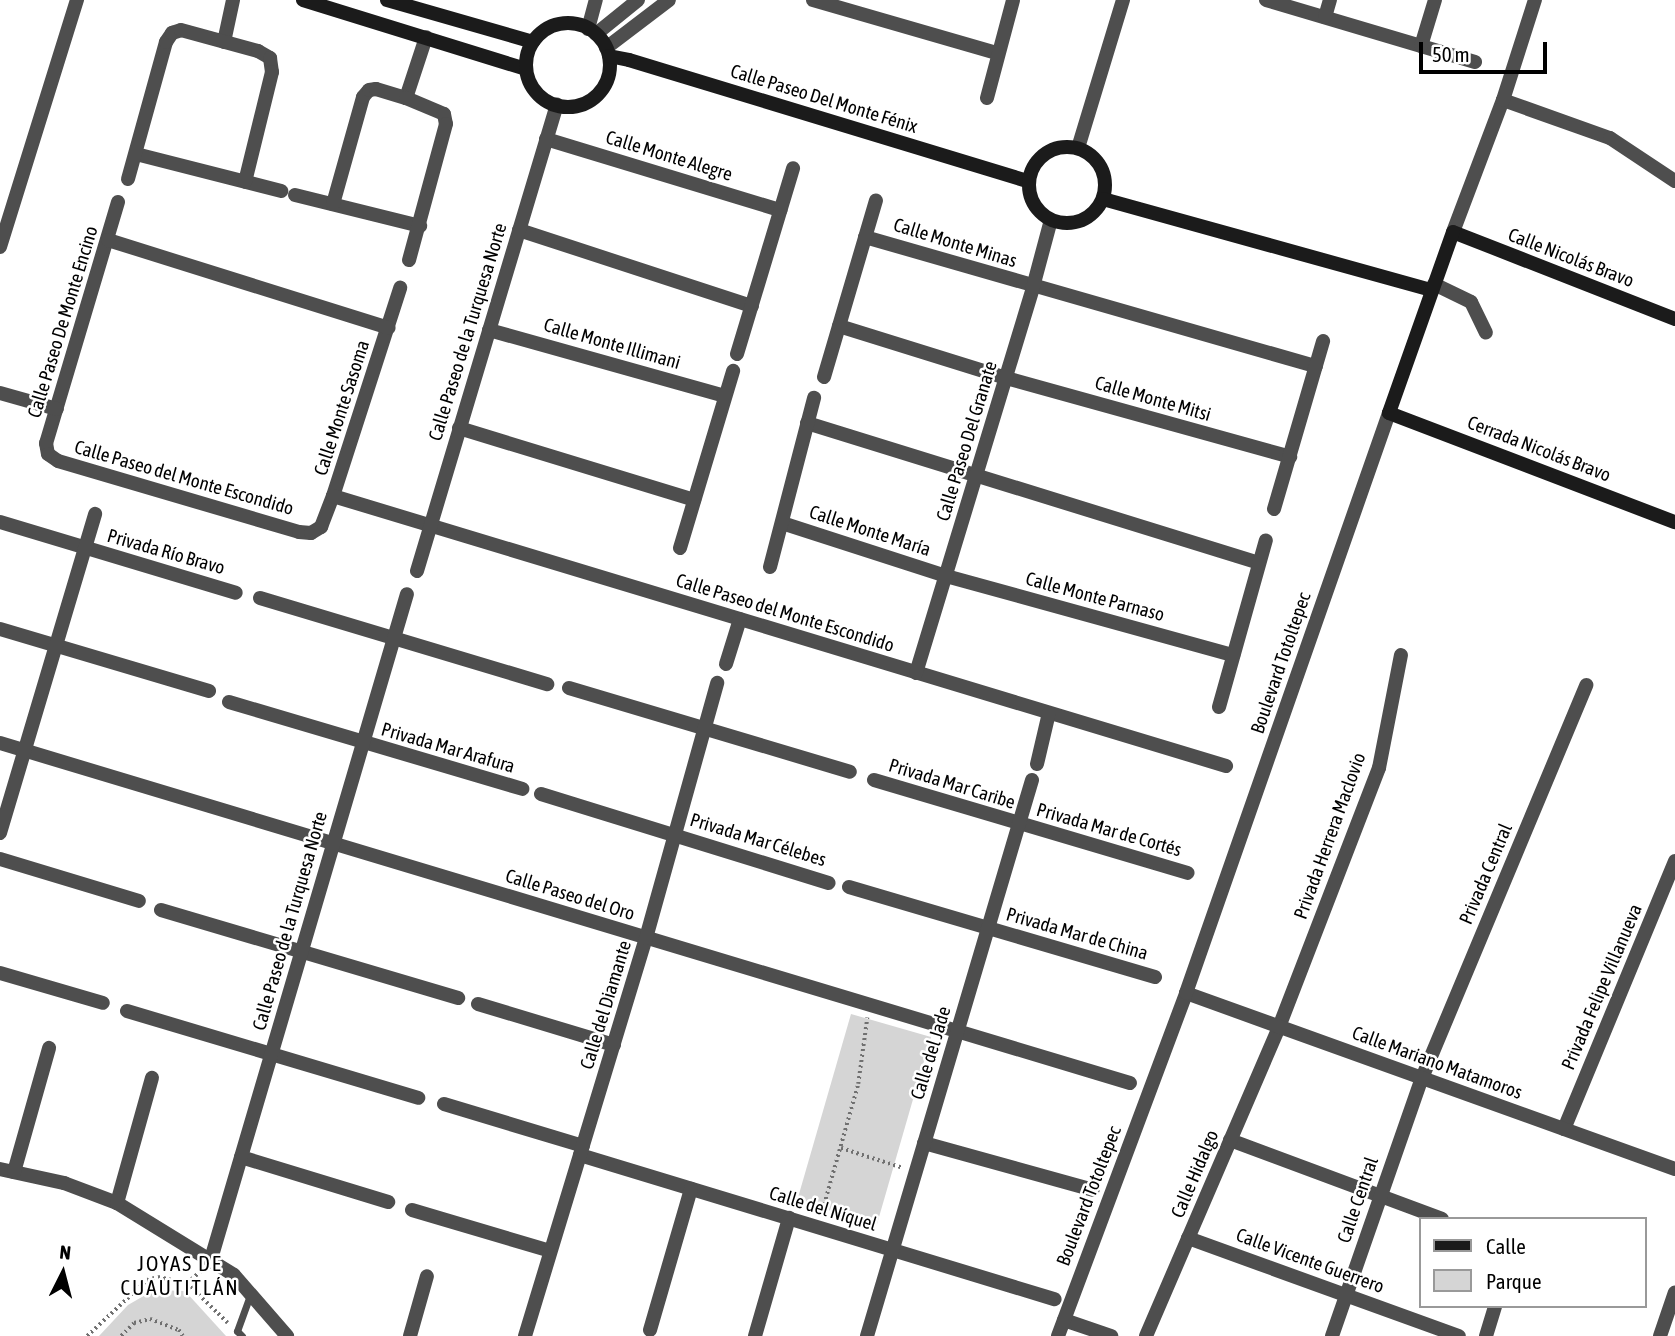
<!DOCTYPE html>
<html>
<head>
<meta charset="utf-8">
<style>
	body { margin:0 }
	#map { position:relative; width:1675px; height:1336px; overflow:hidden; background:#fff; font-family:"Asap Condensed",sans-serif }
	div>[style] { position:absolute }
	.green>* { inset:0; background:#d5d5d5 }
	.path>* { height:3.5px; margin-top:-1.75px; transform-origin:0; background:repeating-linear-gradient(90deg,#707070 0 2px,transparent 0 5.5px) }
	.service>* { height:7px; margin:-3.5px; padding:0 3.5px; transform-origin:3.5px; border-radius:3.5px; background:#4e4e4e }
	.minor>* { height:14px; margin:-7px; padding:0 7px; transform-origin:7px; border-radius:7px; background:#4e4e4e }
	.tertiary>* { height:14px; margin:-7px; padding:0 7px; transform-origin:7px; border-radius:7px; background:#4e4e4e }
	.secondary>* { height:14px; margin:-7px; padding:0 7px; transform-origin:7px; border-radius:7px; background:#1b1b1b }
	.secondary>.ring { margin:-7px; padding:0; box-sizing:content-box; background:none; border:14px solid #1b1b1b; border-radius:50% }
	span { translate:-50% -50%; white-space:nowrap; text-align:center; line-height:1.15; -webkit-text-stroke:5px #fff; paint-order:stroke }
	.street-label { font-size:19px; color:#000 }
	.neighbourhood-label { font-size:21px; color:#000; letter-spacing:2px }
	.legend { position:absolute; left:1419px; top:1217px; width:228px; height:91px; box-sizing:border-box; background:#fff; border:2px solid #999; margin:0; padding:9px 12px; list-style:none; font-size:21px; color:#000 }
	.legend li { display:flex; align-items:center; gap:14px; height:35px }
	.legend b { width:35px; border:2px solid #999 }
	.north { position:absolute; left:28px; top:1238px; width:70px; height:70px; -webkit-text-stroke:5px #fff; paint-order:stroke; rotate:6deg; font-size:19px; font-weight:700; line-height:28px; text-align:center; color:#000 }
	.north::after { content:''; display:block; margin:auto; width:24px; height:32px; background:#000; clip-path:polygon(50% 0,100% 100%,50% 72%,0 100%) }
	.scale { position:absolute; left:1419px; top:42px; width:128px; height:32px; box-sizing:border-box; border:4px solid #000; border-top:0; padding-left:9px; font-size:21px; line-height:24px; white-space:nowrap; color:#000; -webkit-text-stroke:5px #fff; paint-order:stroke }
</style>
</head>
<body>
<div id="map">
	<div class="green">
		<div style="clip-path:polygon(851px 1014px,931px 1037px,877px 1224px,797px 1201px)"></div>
		<div style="clip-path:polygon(154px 1290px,185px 1291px,226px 1336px,99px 1336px,128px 1305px)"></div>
	</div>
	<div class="path">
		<div style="left:841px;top:1148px;width:65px;rotate:17.9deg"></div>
		<div style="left:821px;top:1215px;width:136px;rotate:-74.2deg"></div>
		<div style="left:858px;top:1084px;width:67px;rotate:-82.2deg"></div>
		<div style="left:187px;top:1283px;width:57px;rotate:44.3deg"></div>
		<div style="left:87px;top:1336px;width:82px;rotate:-43deg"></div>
		<div style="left:147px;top:1280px;width:11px;rotate:-15deg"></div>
		<div style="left:158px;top:1277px;width:30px;rotate:12deg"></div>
		<div style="left:187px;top:1283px;width:18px;rotate:-41deg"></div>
		<div style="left:121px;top:1336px;width:18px;rotate:-45deg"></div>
		<div style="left:134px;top:1323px;width:16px;rotate:-14deg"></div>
		<div style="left:150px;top:1319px;width:31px;rotate:21deg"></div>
		<div style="left:179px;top:1330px;width:7px;rotate:56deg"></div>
	</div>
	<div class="service">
		<div style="left:242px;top:1336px;width:7px;rotate:-135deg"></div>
		<div style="left:237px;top:1331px;width:38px;rotate:-70deg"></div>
	</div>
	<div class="minor">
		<div style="left:813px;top:0;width:191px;rotate:16.1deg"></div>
		<div style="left:1266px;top:0;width:218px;rotate:16.5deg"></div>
		<div style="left:1325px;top:17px;width:18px;rotate:-74deg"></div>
		<div style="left:588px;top:29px;width:30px;rotate:-75deg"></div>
		<div style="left:596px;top:34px;width:54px;rotate:-39deg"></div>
		<div style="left:224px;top:42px;width:43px;rotate:-77.9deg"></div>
		<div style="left:1421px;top:46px;width:48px;rotate:-73.1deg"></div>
		<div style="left:606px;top:48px;width:79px;rotate:-37.3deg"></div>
		<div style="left:406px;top:98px;width:64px;rotate:-71.8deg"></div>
		<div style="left:987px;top:98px;width:101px;rotate:-75.1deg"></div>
		<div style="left:1503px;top:100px;width:114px;rotate:19.6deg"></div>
		<div style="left:1610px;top:138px;width:78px;rotate:33.5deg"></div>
		<div style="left:546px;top:139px;width:245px;rotate:16.9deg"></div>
		<div style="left:1078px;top:148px;width:155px;rotate:-73.1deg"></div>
		<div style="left:136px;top:154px;width:150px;rotate:14.3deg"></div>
		<div style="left:128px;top:179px;width:142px;rotate:-74.5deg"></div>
		<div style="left:166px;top:42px;width:11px;rotate:-56deg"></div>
		<div style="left:172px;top:33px;width:9px;rotate:-18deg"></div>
		<div style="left:181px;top:30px;width:80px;rotate:15.3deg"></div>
		<div style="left:258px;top:51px;width:14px;rotate:30deg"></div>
		<div style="left:270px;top:58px;width:14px;rotate:82deg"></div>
		<div style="left:272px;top:72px;width:113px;rotate:103.8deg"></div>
		<div style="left:295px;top:195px;width:129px;rotate:13.9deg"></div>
		<div style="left:118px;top:202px;width:252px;rotate:106.6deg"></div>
		<div style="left:46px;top:443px;width:11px;rotate:80deg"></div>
		<div style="left:48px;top:454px;width:12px;rotate:35deg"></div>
		<div style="left:58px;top:461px;width:251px;rotate:16.4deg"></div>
		<div style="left:299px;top:532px;width:12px;rotate:5deg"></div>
		<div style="left:311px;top:533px;width:12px;rotate:-31deg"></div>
		<div style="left:321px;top:527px;width:33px;rotate:-69deg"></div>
		<div style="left:333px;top:496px;width:219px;rotate:-72.1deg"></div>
		<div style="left:333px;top:204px;width:111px;rotate:-74.3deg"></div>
		<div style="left:363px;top:97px;width:9px;rotate:-49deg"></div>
		<div style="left:369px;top:90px;width:7px;rotate:-8deg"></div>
		<div style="left:376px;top:89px;width:31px;rotate:17deg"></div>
		<div style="left:406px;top:98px;width:41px;rotate:22.8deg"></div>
		<div style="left:444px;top:114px;width:10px;rotate:79deg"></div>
		<div style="left:446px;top:124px;width:141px;rotate:105.2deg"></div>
		<div style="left:519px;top:230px;width:245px;rotate:18.1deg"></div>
		<div style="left:865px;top:237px;width:469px;rotate:16deg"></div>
		<div style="left:108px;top:240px;width:294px;rotate:17.4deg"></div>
		<div style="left:0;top:247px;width:259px;rotate:-72.7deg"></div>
		<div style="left:1434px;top:284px;width:41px;rotate:25.9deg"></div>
		<div style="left:1471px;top:302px;width:34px;rotate:64deg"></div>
		<div style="left:839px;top:326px;width:175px;rotate:17.3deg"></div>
		<div style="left:1006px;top:378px;width:295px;rotate:15.5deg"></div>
		<div style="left:489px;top:330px;width:245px;rotate:15.6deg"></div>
		<div style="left:737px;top:354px;width:194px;rotate:-73.2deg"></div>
		<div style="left:824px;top:377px;width:184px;rotate:-73.6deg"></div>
		<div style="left:0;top:393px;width:59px;rotate:15.7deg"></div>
		<div style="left:807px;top:423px;width:473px;rotate:17.2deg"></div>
		<div style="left:459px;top:428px;width:246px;rotate:17deg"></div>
		<div style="left:333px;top:496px;width:933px;rotate:16.82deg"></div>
		<div style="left:1274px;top:509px;width:175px;rotate:-73.7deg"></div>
		<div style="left:0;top:522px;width:246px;rotate:16.7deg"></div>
		<div style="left:782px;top:523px;width:172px;rotate:17.9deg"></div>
		<div style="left:946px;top:576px;width:298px;rotate:15.4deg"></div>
		<div style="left:680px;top:548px;width:185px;rotate:-73.3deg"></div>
		<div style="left:770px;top:567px;width:175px;rotate:-75.4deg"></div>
		<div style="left:417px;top:571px;width:487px;rotate:-73.3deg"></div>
		<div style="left:260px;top:598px;width:300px;rotate:16.7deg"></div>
		<div style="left:0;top:629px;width:218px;rotate:16.5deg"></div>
		<div style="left:726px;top:664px;width:47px;rotate:-72.7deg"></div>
		<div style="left:916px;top:673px;width:403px;rotate:-73.1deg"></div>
		<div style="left:1033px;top:287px;width:69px;rotate:-75deg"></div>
		<div style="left:569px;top:688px;width:293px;rotate:16.6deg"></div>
		<div style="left:229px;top:702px;width:306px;rotate:16.5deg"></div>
		<div style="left:1219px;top:707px;width:173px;rotate:-74.3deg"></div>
		<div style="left:0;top:743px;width:1180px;rotate:16.75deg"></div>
		<div style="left:1037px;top:764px;width:52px;rotate:-76.8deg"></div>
		<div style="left:874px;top:780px;width:327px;rotate:16.5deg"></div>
		<div style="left:541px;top:794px;width:301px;rotate:17.2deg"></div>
		<div style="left:0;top:833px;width:333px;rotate:-73.4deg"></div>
		<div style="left:0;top:859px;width:145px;rotate:16.8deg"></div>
		<div style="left:849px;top:887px;width:319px;rotate:16.4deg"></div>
		<div style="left:161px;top:910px;width:310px;rotate:16.5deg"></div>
		<div style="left:0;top:973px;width:107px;rotate:16.2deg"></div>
		<div style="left:478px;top:1004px;width:142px;rotate:16.8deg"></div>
		<div style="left:127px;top:1011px;width:304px;rotate:16.6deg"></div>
		<div style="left:444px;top:1104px;width:145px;rotate:16.8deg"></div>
		<div style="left:1564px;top:1129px;width:290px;rotate:-67.5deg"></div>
		<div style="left:1230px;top:1140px;width:226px;rotate:20.4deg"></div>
		<div style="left:924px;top:1143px;width:175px;rotate:15.5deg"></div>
		<div style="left:580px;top:1155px;width:496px;rotate:16.9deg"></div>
		<div style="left:241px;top:1157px;width:154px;rotate:17deg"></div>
		<div style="left:0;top:1169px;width:66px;rotate:12.3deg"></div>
		<div style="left:64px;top:1183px;width:57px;rotate:20.7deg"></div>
		<div style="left:117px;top:1203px;width:137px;rotate:31.6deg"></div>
		<div style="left:234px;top:1275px;width:81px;rotate:49deg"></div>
		<div style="left:14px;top:1172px;width:129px;rotate:-74.2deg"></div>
		<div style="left:117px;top:1203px;width:130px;rotate:-74.4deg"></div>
		<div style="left:412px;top:1210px;width:144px;rotate:16.5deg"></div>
		<div style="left:1188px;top:1238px;width:288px;rotate:19.9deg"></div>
		<div style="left:211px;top:1259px;width:693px;rotate:-73.58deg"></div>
		<div style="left:650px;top:1330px;width:147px;rotate:-73.8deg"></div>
		<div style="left:410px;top:1336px;width:62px;rotate:-74.2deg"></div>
		<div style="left:525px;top:1336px;width:416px;rotate:-73.1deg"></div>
		<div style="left:646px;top:938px;width:265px;rotate:-74.4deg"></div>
		<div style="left:755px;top:1336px;width:123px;rotate:-73.9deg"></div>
		<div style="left:867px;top:1336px;width:580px;rotate:-73.47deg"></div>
		<div style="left:1146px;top:1336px;width:336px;rotate:-66.7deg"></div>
		<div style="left:1279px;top:1027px;width:278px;rotate:-68.9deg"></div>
		<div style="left:1379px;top:768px;width:115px;rotate:-79deg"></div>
		<div style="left:1332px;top:1336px;width:273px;rotate:-70.8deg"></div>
		<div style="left:1422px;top:1078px;width:426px;rotate:-67.3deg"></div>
		<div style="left:1486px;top:1336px;width:31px;rotate:-73deg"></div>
		<div style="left:1660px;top:1336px;width:46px;rotate:-71.2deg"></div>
	</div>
	<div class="tertiary">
		<div style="left:1453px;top:232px;width:141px;rotate:-69.3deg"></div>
		<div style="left:1503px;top:100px;width:105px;rotate:-72.3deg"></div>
		<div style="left:1186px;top:993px;width:520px;rotate:19.79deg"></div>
		<div style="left:1064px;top:1320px;width:50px;rotate:18.8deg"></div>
		<div style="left:1058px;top:1336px;width:366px;rotate:-69.5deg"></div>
		<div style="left:1186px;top:993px;width:614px;rotate:-70.71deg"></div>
	</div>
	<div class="secondary">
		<div style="left:303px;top:0;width:233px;rotate:17.2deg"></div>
		<div style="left:387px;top:0;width:152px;rotate:16deg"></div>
		<div class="ring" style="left:526px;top:23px;width:70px;height:70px"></div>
		<div style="left:609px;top:56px;width:20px;rotate:11deg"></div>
		<div style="left:629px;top:60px;width:417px;rotate:16.9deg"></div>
		<div class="ring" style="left:1029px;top:147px;width:62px;height:62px"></div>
		<div style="left:1103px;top:199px;width:341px;rotate:15.5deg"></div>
		<div style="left:1675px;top:319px;width:238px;rotate:-158.6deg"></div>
		<div style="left:1453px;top:232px;width:192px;rotate:109.5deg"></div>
		<div style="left:1389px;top:413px;width:306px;rotate:20.9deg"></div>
	</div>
	<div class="street-label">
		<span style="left:824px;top:99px;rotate:17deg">Calle Paseo Del Monte Fénix</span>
		<span style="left:669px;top:156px;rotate:17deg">Calle Monte Alegre</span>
		<span style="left:955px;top:243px;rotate:17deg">Calle Monte Minas</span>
		<span style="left:1571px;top:258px;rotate:21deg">Calle Nicolás Bravo</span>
		<span style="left:63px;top:322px;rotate:-73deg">Calle Paseo De Monte Encino</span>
		<span style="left:468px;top:332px;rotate:-73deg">Calle Paseo de la Turquesa Norte</span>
		<span style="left:612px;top:344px;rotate:16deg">Calle Monte Illimani</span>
		<span style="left:1153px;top:399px;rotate:16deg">Calle Monte Mitsi</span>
		<span style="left:342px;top:408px;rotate:-72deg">Calle Monte Sasoma</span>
		<span style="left:967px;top:441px;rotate:-73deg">Calle Paseo Del Granate</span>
		<span style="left:1539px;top:449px;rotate:21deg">Cerrada Nicolás Bravo</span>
		<span style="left:184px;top:478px;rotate:16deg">Calle Paseo del Monte Escondido</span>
		<span style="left:870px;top:531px;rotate:18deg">Calle Monte María</span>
		<span style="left:166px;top:552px;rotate:16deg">Privada Río Bravo</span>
		<span style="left:1095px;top:597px;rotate:15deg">Calle Monte Parnaso</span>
		<span style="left:785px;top:613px;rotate:17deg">Calle Paseo del Monte Escondido</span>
		<span style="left:1281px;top:663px;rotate:-71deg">Boulevard Totoltepec</span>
		<span style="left:448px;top:748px;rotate:16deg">Privada Mar Arafura</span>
		<span style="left:952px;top:784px;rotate:17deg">Privada Mar Caribe</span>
		<span style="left:1109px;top:830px;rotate:16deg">Privada Mar de Cortés</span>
		<span style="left:1330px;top:836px;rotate:-70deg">Privada Herrera Maclovio</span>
		<span style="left:758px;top:840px;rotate:17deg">Privada Mar Célebes</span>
		<span style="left:1486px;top:874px;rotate:-67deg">Privada Central</span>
		<span style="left:570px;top:895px;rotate:17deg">Calle Paseo del Oro</span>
		<span style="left:290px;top:921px;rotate:-74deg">Calle Paseo de la Turquesa Norte</span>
		<span style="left:1077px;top:934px;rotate:16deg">Privada Mar de China</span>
		<span style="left:1602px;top:987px;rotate:-67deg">Privada Felipe Villanueva</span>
		<span style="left:606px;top:1005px;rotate:-73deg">Calle del Diamante</span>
		<span style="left:931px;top:1053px;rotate:-73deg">Calle del Jade</span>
		<span style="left:1437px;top:1063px;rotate:20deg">Calle Mariano Matamoros</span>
		<span style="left:1195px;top:1174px;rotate:-67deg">Calle Hidalgo</span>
		<span style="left:1089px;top:1196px;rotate:-69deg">Boulevard Totoltepec</span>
		<span style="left:1358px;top:1200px;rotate:-71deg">Calle Central</span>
		<span style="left:823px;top:1209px;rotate:17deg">Calle del Níquel</span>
		<span style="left:1310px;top:1261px;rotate:20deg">Calle Vicente Guerrero</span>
	</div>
	<div class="neighbourhood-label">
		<span style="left:180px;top:1275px">JOYAS DE<br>CUAUTITLÁN</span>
	</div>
	<ul class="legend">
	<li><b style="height:9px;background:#1b1b1b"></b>Calle</li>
	<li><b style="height:19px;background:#d5d5d5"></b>Parque</li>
	</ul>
	<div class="north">N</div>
	<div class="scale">50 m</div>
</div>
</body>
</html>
